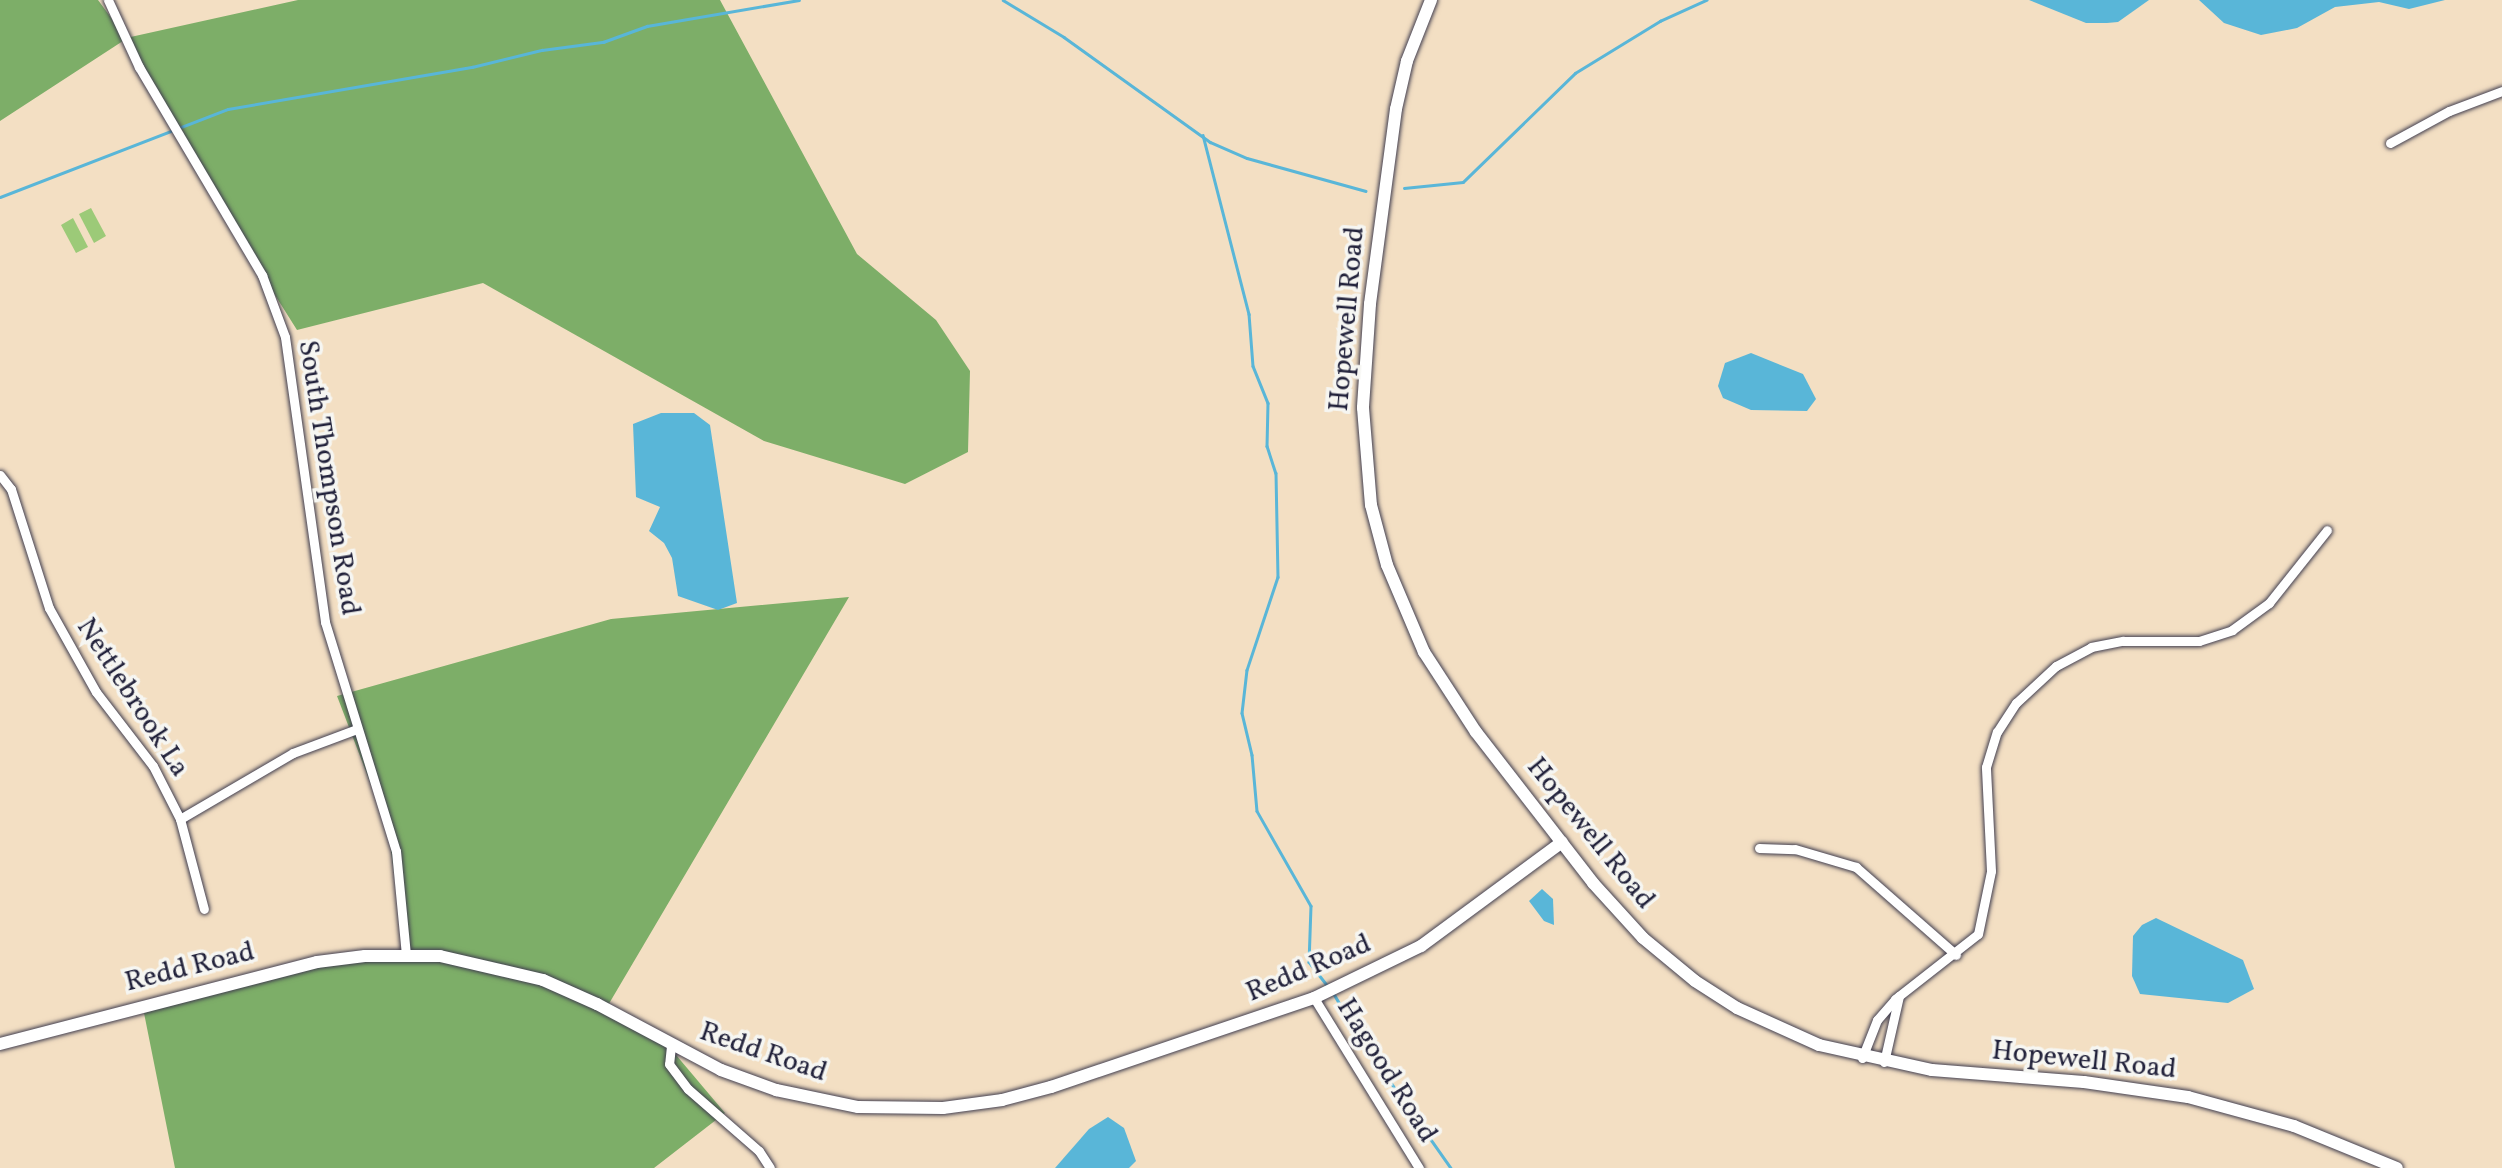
<!DOCTYPE html>
<html>
<head>
<meta charset="utf-8">
<style>
	body { margin:0 }
	#map { position:relative; width:2502px; height:1168px; overflow:hidden; background:#f3dfc3; font-family:Vollkorn,serif }
	div>[style] { position:absolute }
	.green>* { inset:0; background:#9cca78 }
	.forest>* { inset:0; background:#7dae68 }
	.water>* { inset:0; background:#59b6d8 }
	.stream>* { height:2.5px; margin:-1.25px; padding:0 1.25px; transform-origin:1.25px; border-radius:1.25px; background:#59b6d8 }
	.roads { filter:drop-shadow(0 0 2px #413e4f) drop-shadow(0 0 2px #413e4f) }
	.street>* { height:9px; margin:-4.5px; padding:0 4.5px; transform-origin:4.5px; border-radius:4.5px; background:#fff }
	.secondary>* { height:12px; margin:-6px; padding:0 6px; transform-origin:6px; border-radius:6px; background:#fff }
	span { translate:-50% -50%; white-space:nowrap; text-align:center; line-height:1.15; -webkit-text-stroke:7px #f6f6f2; paint-order:stroke }
	.street-label { font-size:28px; color:#22223b }
</style>
</head>
<body>
<div id="map">
	<div class="green">
		<div style="clip-path:polygon(91px 208px,106px 236px,94px 243px,79px 214px)"></div>
		<div style="clip-path:polygon(73px 218px,88px 247px,76px 253px,61px 225px)"></div>
	</div>
	<div class="forest">
		<div style="clip-path:polygon(0 0,98px 0,126px 38px,298px 0,720px 0,857px 254px,936px 320px,970px 371px,968px 452px,905px 484px,764px 441px,483px 283px,297px 330px,217px 203px,126px 39px,0 121px)"></div>
		<div style="clip-path:polygon(849px 597px,607px 1007px,671px 1049px,725px 1113px,654px 1168px,175px 1168px,144px 1013px,258px 973px,405px 956px,388px 829px,337px 696px,611px 619px)"></div>
	</div>
	<div class="water">
		<div style="clip-path:polygon(2029px 0,2149px 0,2118px 22px,2107px 23px,2086px 23px)"></div>
		<div style="clip-path:polygon(2199px 0,2445px 0,2409px 9px,2379px 2px,2335px 7px,2297px 28px,2261px 35px,2224px 23px)"></div>
		<div style="clip-path:polygon(1751px 353px,1803px 374px,1816px 399px,1807px 411px,1751px 410px,1723px 398px,1718px 386px,1725px 363px)"></div>
		<div style="clip-path:polygon(661px 413px,694px 413px,710px 425px,737px 603px,718px 610px,678px 596px,672px 558px,664px 543px,649px 531px,660px 507px,636px 497px,633px 424px)"></div>
		<div style="clip-path:polygon(1542px 889px,1553px 899px,1554px 925px,1544px 921px,1529px 901px)"></div>
		<div style="clip-path:polygon(2156px 918px,2243px 960px,2254px 989px,2228px 1003px,2140px 994px,2132px 976px,2133px 936px,2142px 925px)"></div>
		<div style="clip-path:polygon(1108px 1117px,1124px 1128px,1136px 1161px,1129px 1168px,1055px 1168px,1089px 1129px)"></div>
	</div>
	<div class="stream">
		<div style="left:1003px;top:0;width:71px;rotate:31.2deg"></div>
		<div style="left:1064px;top:37px;width:180px;rotate:35.7deg"></div>
		<div style="left:1210px;top:142px;width:40px;rotate:23.4deg"></div>
		<div style="left:1247px;top:158px;width:123px;rotate:15.5deg"></div>
		<div style="left:1203px;top:135px;width:185px;rotate:75.6deg"></div>
		<div style="left:1249px;top:314px;width:52px;rotate:85.6deg"></div>
		<div style="left:1253px;top:366px;width:40px;rotate:68deg"></div>
		<div style="left:1268px;top:403px;width:43px;rotate:91.3deg"></div>
		<div style="left:1267px;top:446px;width:28px;rotate:72deg"></div>
		<div style="left:1276px;top:473px;width:104px;rotate:88.9deg"></div>
		<div style="left:1278px;top:577px;width:98px;rotate:108.4deg"></div>
		<div style="left:1247px;top:670px;width:43px;rotate:96.6deg"></div>
		<div style="left:1242px;top:713px;width:43px;rotate:76.6deg"></div>
		<div style="left:1252px;top:755px;width:56px;rotate:84.9deg"></div>
		<div style="left:1257px;top:811px;width:109px;rotate:60.4deg"></div>
		<div style="left:1311px;top:906px;width:56px;rotate:92deg"></div>
		<div style="left:1309px;top:962px;width:31px;rotate:52deg"></div>
		<div style="left:1404px;top:188px;width:59px;rotate:-5.8deg"></div>
		<div style="left:1463px;top:182px;width:156px;rotate:-44.2deg"></div>
		<div style="left:1575px;top:73px;width:100px;rotate:-31.5deg"></div>
		<div style="left:1660px;top:21px;width:51px;rotate:-24.5deg"></div>
		<div style="left:0;top:197px;width:244px;rotate:-21.1deg"></div>
		<div style="left:228px;top:109px;width:248px;rotate:-9.8deg"></div>
		<div style="left:472px;top:67px;width:72px;rotate:-13.7deg"></div>
		<div style="left:542px;top:50px;width:62px;rotate:-7.5deg"></div>
		<div style="left:603px;top:42px;width:47px;rotate:-20deg"></div>
		<div style="left:647px;top:26px;width:154px;rotate:-9.7deg"></div>
		<div style="left:1334px;top:994px;width:53px;rotate:59.6deg"></div>
		<div style="left:1361px;top:1040px;width:156px;rotate:54.9deg"></div>
	</div>
	<div class="roads">
		<div class="street">
			<div style="left:108px;top:0;width:74px;rotate:65.2deg"></div>
			<div style="left:139px;top:67px;width:242px;rotate:59.4deg"></div>
			<div style="left:262px;top:275px;width:66px;rotate:69.6deg"></div>
			<div style="left:285px;top:337px;width:288px;rotate:82deg"></div>
			<div style="left:325px;top:622px;width:240px;rotate:72.8deg"></div>
			<div style="left:396px;top:851px;width:103px;rotate:84.5deg"></div>
			<div style="left:2390px;top:143px;width:67px;rotate:-28.5deg"></div>
			<div style="left:2449px;top:111px;width:57px;rotate:-20.7deg"></div>
			<div style="left:0;top:475px;width:18px;rotate:52deg"></div>
			<div style="left:11px;top:489px;width:125px;rotate:72.3deg"></div>
			<div style="left:49px;top:608px;width:96px;rotate:60.8deg"></div>
			<div style="left:96px;top:692px;width:93px;rotate:52.4deg"></div>
			<div style="left:153px;top:766px;width:59px;rotate:63deg"></div>
			<div style="left:180px;top:819px;width:93px;rotate:75.1deg"></div>
			<div style="left:180px;top:819px;width:131px;rotate:-30.3deg"></div>
			<div style="left:293px;top:753px;width:68px;rotate:-20.6deg"></div>
			<div style="left:1759px;top:848px;width:36px;rotate:2deg"></div>
			<div style="left:1795px;top:849px;width:64px;rotate:16.4deg"></div>
			<div style="left:1856px;top:867px;width:133px;rotate:41.3deg"></div>
			<div style="left:1314px;top:998px;width:200px;rotate:58.3deg"></div>
			<div style="left:671px;top:1046px;width:18px;rotate:96deg"></div>
			<div style="left:669px;top:1064px;width:31px;rotate:53deg"></div>
			<div style="left:688px;top:1089px;width:94px;rotate:41.1deg"></div>
			<div style="left:759px;top:1151px;width:20px;rotate:57deg"></div>
			<div style="left:1862px;top:1058px;width:41px;rotate:-68.5deg"></div>
			<div style="left:1877px;top:1020px;width:28px;rotate:-49deg"></div>
			<div style="left:1895px;top:999px;width:105px;rotate:-38.1deg"></div>
			<div style="left:1978px;top:934px;width:64px;rotate:-78.3deg"></div>
			<div style="left:1991px;top:871px;width:104px;rotate:-92.8deg"></div>
			<div style="left:1986px;top:767px;width:37px;rotate:-73deg"></div>
			<div style="left:1997px;top:732px;width:35px;rotate:-57deg"></div>
			<div style="left:2016px;top:703px;width:54px;rotate:-42.8deg"></div>
			<div style="left:2056px;top:666px;width:40px;rotate:-28deg"></div>
			<div style="left:2091px;top:647px;width:33px;rotate:-11deg"></div>
			<div style="left:2123px;top:641px;width:76px"></div>
			<div style="left:2199px;top:641px;width:35px;rotate:-18deg"></div>
			<div style="left:2232px;top:630px;width:46px;rotate:-36.1deg"></div>
			<div style="left:2269px;top:603px;width:93px;rotate:-51.5deg"></div>
			<div style="left:1884px;top:1062px;width:68px;rotate:-77.2deg"></div>
		</div>
		<div class="secondary">
			<div style="left:1431px;top:0;width:66px;rotate:111.5deg"></div>
			<div style="left:1407px;top:61px;width:49px;rotate:102.9deg"></div>
			<div style="left:1396px;top:109px;width:197px;rotate:97.6deg"></div>
			<div style="left:1370px;top:304px;width:104px;rotate:93.9deg"></div>
			<div style="left:1363px;top:408px;width:97px;rotate:85.3deg"></div>
			<div style="left:1371px;top:505px;width:62px;rotate:75.1deg"></div>
			<div style="left:1387px;top:565px;width:95px;rotate:67deg"></div>
			<div style="left:1424px;top:652px;width:95px;rotate:57deg"></div>
			<div style="left:1476px;top:732px;width:191px;rotate:52.2deg"></div>
			<div style="left:1593px;top:883px;width:74px;rotate:47.7deg"></div>
			<div style="left:1643px;top:938px;width:67px;rotate:39.6deg"></div>
			<div style="left:1695px;top:981px;width:50px;rotate:32.7deg"></div>
			<div style="left:1737px;top:1008px;width:90px;rotate:24.3deg"></div>
			<div style="left:1819px;top:1045px;width:116px;rotate:12.5deg"></div>
			<div style="left:1932px;top:1070px;width:152px;rotate:4.5deg"></div>
			<div style="left:2084px;top:1082px;width:105px;rotate:8.2deg"></div>
			<div style="left:2188px;top:1097px;width:110px;rotate:15.3deg"></div>
			<div style="left:2294px;top:1126px;width:111px;rotate:22.2deg"></div>
			<div style="left:0;top:1044px;width:327px;rotate:-14.5deg"></div>
			<div style="left:317px;top:962px;width:48px;rotate:-7.1deg"></div>
			<div style="left:365px;top:956px;width:75px"></div>
			<div style="left:440px;top:956px;width:106px;rotate:13.1deg"></div>
			<div style="left:543px;top:980px;width:59px;rotate:24deg"></div>
			<div style="left:597px;top:1004px;width:140px;rotate:28deg"></div>
			<div style="left:721px;top:1070px;width:59px;rotate:20deg"></div>
			<div style="left:776px;top:1090px;width:84px;rotate:11.7deg"></div>
			<div style="left:858px;top:1107px;width:85px;rotate:0.7deg"></div>
			<div style="left:943px;top:1108px;width:60px;rotate:-7.7deg"></div>
			<div style="left:1002px;top:1100px;width:51px;rotate:-14.9deg"></div>
			<div style="left:1051px;top:1087px;width:278px;rotate:-18.7deg"></div>
			<div style="left:1314px;top:998px;width:119px;rotate:-25.9deg"></div>
			<div style="left:1421px;top:946px;width:175px;rotate:-36.4deg"></div>
		</div>
	</div>
	<div class="street-label">
		<span style="left:1348px;top:319px;rotate:-85deg">Hopewell Road</span>
		<span style="left:328px;top:478px;rotate:81deg">South Thompson Road</span>
		<span style="left:132px;top:698px;rotate:57deg">Nettlebrook La</span>
		<span style="left:1590px;top:834px;rotate:51deg">Hopewell Road</span>
		<span style="left:190px;top:968px;rotate:-14deg">Redd Road</span>
		<span style="left:1309px;top:969px;rotate:-23deg">Redd Road</span>
		<span style="left:763px;top:1053px;rotate:19deg">Redd Road</span>
		<span style="left:2084px;top:1061px;rotate:6deg">Hopewell Road</span>
		<span style="left:1386px;top:1071px;rotate:58deg">Hagood Road</span>
	</div>
</div>
</body>
</html>
